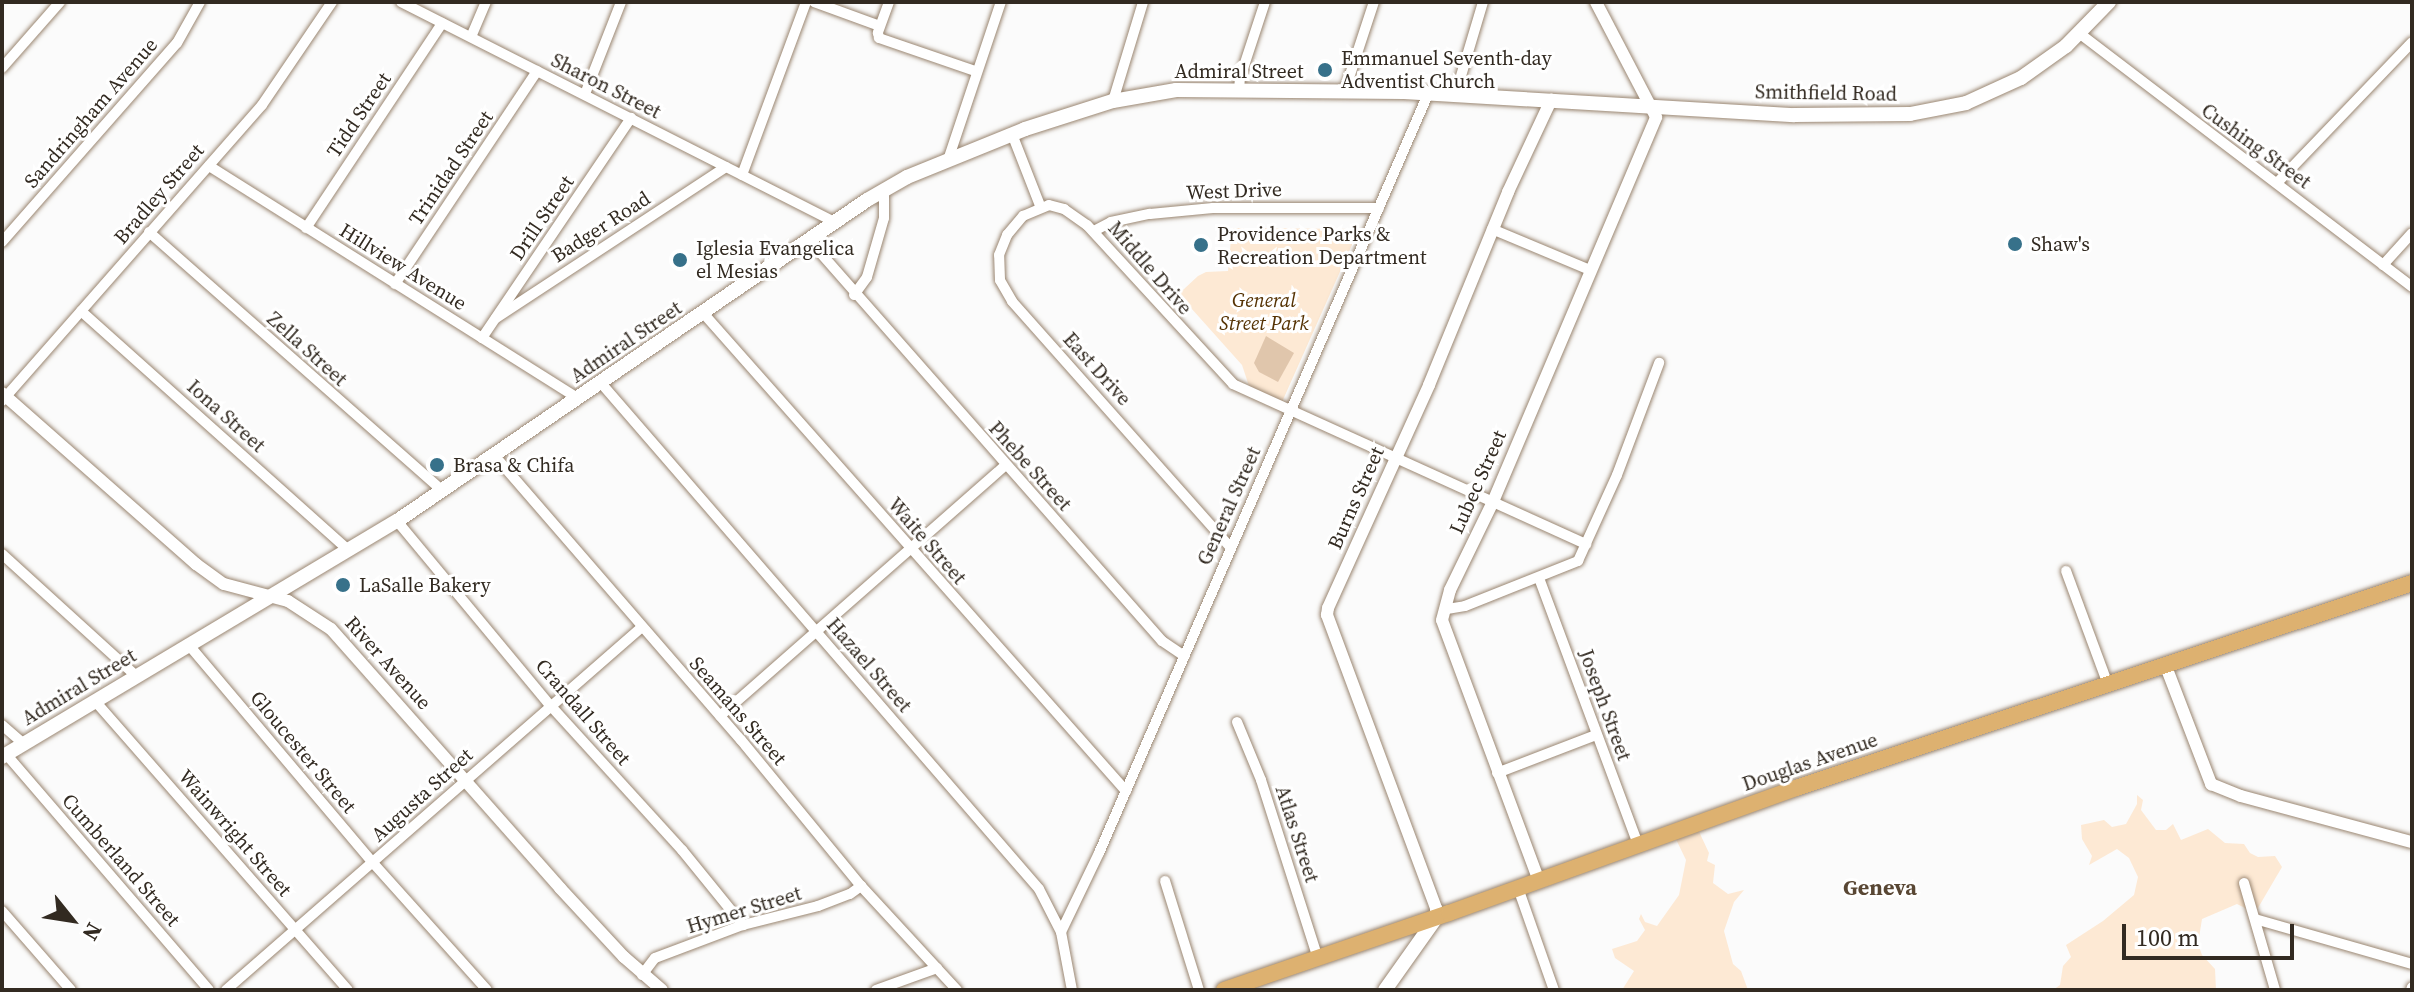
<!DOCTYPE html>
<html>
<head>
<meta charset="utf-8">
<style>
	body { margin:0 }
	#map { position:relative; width:2414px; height:992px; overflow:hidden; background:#fbfbfb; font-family:"Source Serif 4",serif }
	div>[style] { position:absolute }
	.green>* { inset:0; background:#fde9d4 }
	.water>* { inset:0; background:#e0c6ac }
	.roads { filter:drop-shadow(0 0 2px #9a8671) drop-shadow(0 0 2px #9a8671) }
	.minor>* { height:10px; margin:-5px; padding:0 5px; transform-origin:5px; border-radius:5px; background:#fff }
	.tertiary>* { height:12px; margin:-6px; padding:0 6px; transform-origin:6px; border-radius:6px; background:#fff }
	.secondary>* { height:14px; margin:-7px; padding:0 7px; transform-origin:7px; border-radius:7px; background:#fff }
	.primary>* { height:16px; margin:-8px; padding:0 8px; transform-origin:8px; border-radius:8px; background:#ddb170 }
	.dots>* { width:22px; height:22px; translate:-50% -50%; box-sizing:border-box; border:4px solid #fff; border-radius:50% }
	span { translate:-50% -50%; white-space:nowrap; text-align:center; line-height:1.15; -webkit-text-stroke:6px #fff; paint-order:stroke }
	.poi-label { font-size:20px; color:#322a21 }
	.left { translate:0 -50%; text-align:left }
	.street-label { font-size:20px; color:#322a21 }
	.park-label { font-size:20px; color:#553203; font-style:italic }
	.neighbourhood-label { font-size:22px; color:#594734; font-weight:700 }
	.frame { position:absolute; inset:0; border:4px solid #322a21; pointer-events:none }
	.north { position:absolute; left:32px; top:880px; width:80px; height:80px; -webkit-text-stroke:6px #fff; paint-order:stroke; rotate:120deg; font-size:22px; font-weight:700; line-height:32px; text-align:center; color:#322a21 }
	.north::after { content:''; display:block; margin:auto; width:28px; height:36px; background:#322a21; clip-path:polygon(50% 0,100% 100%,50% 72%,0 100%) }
	.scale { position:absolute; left:2122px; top:924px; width:172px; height:36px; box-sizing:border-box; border:4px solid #322a21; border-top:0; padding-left:10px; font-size:24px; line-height:28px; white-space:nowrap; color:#322a21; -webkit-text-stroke:6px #fff; paint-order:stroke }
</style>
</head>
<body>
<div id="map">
	<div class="green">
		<div style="clip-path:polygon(1232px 228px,1359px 229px,1282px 402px,1249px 386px,1242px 365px,1191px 308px,1170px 302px,1198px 276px,1206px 272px,1228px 271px)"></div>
		<div style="clip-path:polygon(2137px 795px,2143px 800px,2141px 810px,2156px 830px,2166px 830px,2173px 824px,2181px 840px,2208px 829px,2225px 843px,2244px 844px,2250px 853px,2258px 857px,2275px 856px,2282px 867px,2255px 913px,2237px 904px,2202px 919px,2198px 944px,2202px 955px,2215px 969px,2216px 990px,2053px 990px,2060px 985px,2063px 966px,2071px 957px,2066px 945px,2103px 921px,2134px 895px,2138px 877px,2129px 858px,2117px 849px,2089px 865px,2092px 856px,2082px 839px,2081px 825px,2104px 820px,2112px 827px,2126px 824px,2137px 804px)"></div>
		<div style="clip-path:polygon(1695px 823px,1709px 853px,1707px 861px,1715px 865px,1713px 883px,1728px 894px,1744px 890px,1734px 902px,1724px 931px,1733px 964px,1741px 971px,1748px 990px,1622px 990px,1634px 971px,1615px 958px,1612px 949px,1637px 941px,1645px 930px,1639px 919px,1641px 914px,1645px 922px,1657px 926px,1679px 895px,1686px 860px,1672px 831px)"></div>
	</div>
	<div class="water">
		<div style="clip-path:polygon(1266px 336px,1294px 353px,1278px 382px,1259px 372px,1254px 363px)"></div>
	</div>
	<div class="roads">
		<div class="minor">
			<div style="left:401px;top:2px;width:487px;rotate:26.9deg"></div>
			<div style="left:814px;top:2px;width:70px;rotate:20deg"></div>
			<div style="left:889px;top:2px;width:33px;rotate:110deg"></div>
			<div style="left:878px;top:33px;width:5px;rotate:79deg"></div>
			<div style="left:879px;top:38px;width:102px;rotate:19deg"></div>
			<div style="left:2079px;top:33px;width:419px;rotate:37.3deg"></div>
			<div style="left:471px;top:37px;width:38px;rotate:-67deg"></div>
			<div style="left:2px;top:68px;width:88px;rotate:-48.7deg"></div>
			<div style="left:1345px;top:90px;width:93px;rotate:-71.8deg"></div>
			<div style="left:1239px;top:91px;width:13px;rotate:-86deg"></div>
			<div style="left:1240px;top:78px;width:80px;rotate:-71.8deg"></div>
			<div style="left:585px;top:94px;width:99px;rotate:-68.6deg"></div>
			<div style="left:1455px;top:96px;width:98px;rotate:-73.4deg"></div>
			<div style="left:1113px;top:101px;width:103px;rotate:-73.1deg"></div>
			<div style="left:1012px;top:134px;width:79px;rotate:68.6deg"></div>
			<div style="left:948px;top:160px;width:167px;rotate:-71.5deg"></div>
			<div style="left:209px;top:166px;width:436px;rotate:32.2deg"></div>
			<div style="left:742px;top:175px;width:184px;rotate:-69.7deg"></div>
			<div style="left:2277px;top:183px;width:195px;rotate:-46.2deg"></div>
			<div style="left:306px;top:228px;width:246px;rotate:-56.4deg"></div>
			<div style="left:1492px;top:229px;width:106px;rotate:22.7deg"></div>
			<div style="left:1094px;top:231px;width:19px;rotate:-28deg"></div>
			<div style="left:1111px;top:222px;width:40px;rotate:-12deg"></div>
			<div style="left:1150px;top:214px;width:63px;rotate:-5.4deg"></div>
			<div style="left:1213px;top:208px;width:166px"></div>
			<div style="left:149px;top:232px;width:392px;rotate:41.4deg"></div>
			<div style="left:810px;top:241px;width:533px;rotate:48.65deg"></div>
			<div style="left:1162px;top:641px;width:27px;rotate:34deg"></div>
			<div style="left:2px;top:242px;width:265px;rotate:-48.7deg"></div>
			<div style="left:177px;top:43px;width:47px;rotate:-60.7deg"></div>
			<div style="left:2383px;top:265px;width:43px;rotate:-47.8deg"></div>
			<div style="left:395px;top:284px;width:256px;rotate:-56.3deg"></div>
			<div style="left:854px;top:295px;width:22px;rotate:-54deg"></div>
			<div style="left:867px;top:277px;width:61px;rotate:-73.9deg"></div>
			<div style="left:884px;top:218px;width:27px;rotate:-90deg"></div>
			<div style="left:81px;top:311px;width:357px;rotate:41.8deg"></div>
			<div style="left:704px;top:314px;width:637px;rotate:48.5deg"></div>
			<div style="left:496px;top:318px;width:275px;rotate:-33.3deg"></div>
			<div style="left:482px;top:338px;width:266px;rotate:-55.9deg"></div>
			<div style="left:601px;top:383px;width:669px;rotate:49.12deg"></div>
			<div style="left:1039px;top:889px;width:48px;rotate:62.9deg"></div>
			<div style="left:1061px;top:932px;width:59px;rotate:79.3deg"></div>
			<div style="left:2px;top:401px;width:394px;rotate:-48.7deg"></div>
			<div style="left:262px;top:105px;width:125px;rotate:-55.8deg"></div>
			<div style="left:494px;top:455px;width:377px;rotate:49.1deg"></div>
			<div style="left:741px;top:740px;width:189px;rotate:50.6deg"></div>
			<div style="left:861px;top:886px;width:142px;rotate:47.3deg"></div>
			<div style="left:397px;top:521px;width:239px;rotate:50.3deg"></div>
			<div style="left:550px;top:705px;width:196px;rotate:47.7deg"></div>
			<div style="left:682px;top:850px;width:97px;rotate:50.9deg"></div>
			<div style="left:1231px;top:548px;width:330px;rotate:-131.6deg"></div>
			<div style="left:1012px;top:301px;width:24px;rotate:-120deg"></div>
			<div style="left:1000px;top:280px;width:25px;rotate:-92deg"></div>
			<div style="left:999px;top:255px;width:22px;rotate:-68deg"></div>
			<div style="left:1007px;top:235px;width:25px;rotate:-50deg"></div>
			<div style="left:1023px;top:216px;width:28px;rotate:-23deg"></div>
			<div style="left:1049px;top:205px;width:16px;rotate:15deg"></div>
			<div style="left:1064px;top:209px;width:28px;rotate:35deg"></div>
			<div style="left:1087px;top:225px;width:216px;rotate:47.4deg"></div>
			<div style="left:1233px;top:384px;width:388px;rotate:24.4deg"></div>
			<div style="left:2px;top:554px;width:181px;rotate:42.3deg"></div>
			<div style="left:2066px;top:571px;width:118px;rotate:69.7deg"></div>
			<div style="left:1539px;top:578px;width:284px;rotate:69.6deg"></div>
			<div style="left:1447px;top:609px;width:18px;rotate:-9deg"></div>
			<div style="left:1465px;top:606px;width:122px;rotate:-21.7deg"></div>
			<div style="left:1578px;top:561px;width:94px;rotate:-65.6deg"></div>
			<div style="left:1617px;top:475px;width:120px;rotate:-69.4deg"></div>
			<div style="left:188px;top:644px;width:288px;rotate:49.8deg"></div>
			<div style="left:374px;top:864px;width:169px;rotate:48.1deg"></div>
			<div style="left:95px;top:701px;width:384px;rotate:48.8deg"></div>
			<div style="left:720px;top:716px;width:379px;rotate:-41.3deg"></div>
			<div style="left:1237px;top:722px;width:63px;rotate:67.5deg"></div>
			<div style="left:1261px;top:780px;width:188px;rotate:72.3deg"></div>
			<div style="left:2px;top:725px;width:29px;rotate:41deg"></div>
			<div style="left:6px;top:754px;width:311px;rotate:49.3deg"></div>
			<div style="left:1497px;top:773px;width:106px;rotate:-21deg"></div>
			<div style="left:1165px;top:881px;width:114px;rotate:72.7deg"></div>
			<div style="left:2244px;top:883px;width:111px;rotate:73.8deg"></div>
			<div style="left:1518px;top:888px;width:108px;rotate:70.6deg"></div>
			<div style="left:2px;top:911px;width:105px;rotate:48.9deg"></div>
			<div style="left:2255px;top:919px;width:163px;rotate:16deg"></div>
			<div style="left:1061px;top:932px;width:88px;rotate:-64.3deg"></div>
			<div style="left:1099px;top:853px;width:827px;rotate:-66.56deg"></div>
			<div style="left:642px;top:975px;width:21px;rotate:-53deg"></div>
			<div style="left:655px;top:958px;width:94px;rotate:-20.6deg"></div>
			<div style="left:743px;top:925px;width:77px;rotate:-14.2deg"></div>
			<div style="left:818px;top:906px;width:34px;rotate:-21deg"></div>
			<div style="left:850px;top:894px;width:14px;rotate:-36deg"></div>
			<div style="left:226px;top:990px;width:552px;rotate:-41.11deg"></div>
			<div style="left:876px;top:990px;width:65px;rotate:-19.8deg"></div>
			<div style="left:2411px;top:990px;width:3px;rotate:-72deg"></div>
		</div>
		<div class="tertiary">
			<div style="left:2px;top:393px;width:259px;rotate:41.4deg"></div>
			<div style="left:196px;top:564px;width:34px;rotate:36deg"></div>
			<div style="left:224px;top:584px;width:66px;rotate:14.9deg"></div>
			<div style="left:288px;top:601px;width:51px;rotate:33.1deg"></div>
			<div style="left:331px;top:629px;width:346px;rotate:48.5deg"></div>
			<div style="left:560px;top:888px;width:94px;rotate:47.2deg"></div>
			<div style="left:624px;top:957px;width:50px;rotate:41deg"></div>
			<div style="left:2165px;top:664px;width:129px;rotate:69deg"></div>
			<div style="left:2211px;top:784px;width:32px;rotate:22deg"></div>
			<div style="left:2241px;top:796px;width:177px;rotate:15.1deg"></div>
			<div style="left:1539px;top:881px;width:278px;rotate:-110.4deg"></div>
			<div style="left:1442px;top:620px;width:31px;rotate:-75deg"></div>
			<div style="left:1450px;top:590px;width:96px;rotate:-64deg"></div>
			<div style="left:1492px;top:504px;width:420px;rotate:-67deg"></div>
			<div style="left:1656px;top:117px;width:130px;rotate:-117.6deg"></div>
			<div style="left:1436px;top:918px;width:10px;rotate:-90deg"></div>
			<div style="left:1436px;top:908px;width:313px;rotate:-110.4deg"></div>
			<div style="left:1327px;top:615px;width:7px;rotate:-82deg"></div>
			<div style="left:1328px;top:608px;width:245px;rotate:-65.6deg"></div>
			<div style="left:1429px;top:385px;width:209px;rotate:-67.7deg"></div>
			<div style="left:1508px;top:192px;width:102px;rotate:-64.9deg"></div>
		</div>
		<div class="secondary">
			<div style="left:2px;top:757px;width:460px;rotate:-30.9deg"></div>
			<div style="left:397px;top:521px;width:569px;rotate:-34.33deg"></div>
			<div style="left:867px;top:200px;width:46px;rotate:-29.9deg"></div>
			<div style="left:907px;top:177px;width:127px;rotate:-22.1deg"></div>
			<div style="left:1025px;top:129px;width:92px;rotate:-17.7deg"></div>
			<div style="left:1113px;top:101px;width:64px;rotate:-9.9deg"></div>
			<div style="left:1176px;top:90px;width:228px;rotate:0.5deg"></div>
			<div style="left:1404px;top:92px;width:391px;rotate:3.4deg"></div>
			<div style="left:1794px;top:115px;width:116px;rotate:-0.5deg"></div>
			<div style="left:1910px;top:114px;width:57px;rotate:-11.1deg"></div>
			<div style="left:1966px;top:103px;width:60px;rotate:-24.4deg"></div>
			<div style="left:2021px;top:78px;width:55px;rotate:-35.4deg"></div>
			<div style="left:2066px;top:46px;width:62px;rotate:-45.7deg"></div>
			<div style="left:1385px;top:990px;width:88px;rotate:-54.7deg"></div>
		</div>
		<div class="primary">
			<div style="left:1224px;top:990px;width:238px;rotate:-18.9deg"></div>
			<div style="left:1449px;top:913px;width:369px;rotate:-19.8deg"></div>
			<div style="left:1796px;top:788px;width:649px;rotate:-18.41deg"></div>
		</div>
	</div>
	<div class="dots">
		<div style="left:1325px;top:70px;background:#37718a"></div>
		<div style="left:2015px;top:244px;background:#37718a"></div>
		<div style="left:1201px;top:245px;background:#37718a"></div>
		<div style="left:680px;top:260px;background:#37718a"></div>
		<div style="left:437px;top:465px;background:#37718a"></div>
		<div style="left:343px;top:585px;background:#37718a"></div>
	</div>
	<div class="poi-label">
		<span class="left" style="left:1341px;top:70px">Emmanuel Seventh-day<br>Adventist Church</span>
		<span class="left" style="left:1217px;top:246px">Providence Parks &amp;<br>Recreation Department</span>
		<span class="left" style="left:2031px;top:244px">Shaw's</span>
		<span class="left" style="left:696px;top:260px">Iglesia Evangelica<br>el Mesias</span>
		<span class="left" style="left:453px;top:465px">Brasa &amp; Chifa</span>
		<span class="left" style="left:359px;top:585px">LaSalle Bakery</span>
	</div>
	<div class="street-label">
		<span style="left:1239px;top:71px">Admiral Street</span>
		<span style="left:606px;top:86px;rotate:27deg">Sharon Street</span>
		<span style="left:1826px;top:93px;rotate:1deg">Smithfield Road</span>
		<span style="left:91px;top:113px;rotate:-49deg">Sandringham Avenue</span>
		<span style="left:359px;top:115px;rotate:-56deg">Tidd Street</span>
		<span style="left:2256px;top:146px;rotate:36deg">Cushing Street</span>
		<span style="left:451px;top:168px;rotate:-56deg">Trinidad Street</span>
		<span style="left:1234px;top:191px;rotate:-2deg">West Drive</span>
		<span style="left:159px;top:194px;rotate:-49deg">Bradley Street</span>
		<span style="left:542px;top:218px;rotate:-56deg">Drill Street</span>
		<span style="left:601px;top:227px;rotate:-33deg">Badger Road</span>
		<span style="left:403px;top:267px;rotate:32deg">Hillview Avenue</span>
		<span style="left:1150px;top:268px;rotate:49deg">Middle Drive</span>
		<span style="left:626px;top:342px;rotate:-34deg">Admiral Street</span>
		<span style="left:307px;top:349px;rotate:42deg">Zella Street</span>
		<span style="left:1097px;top:369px;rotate:48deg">East Drive</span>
		<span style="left:226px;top:416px;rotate:42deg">Iona Street</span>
		<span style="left:1030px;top:466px;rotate:48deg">Phebe Street</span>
		<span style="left:1478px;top:482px;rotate:-66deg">Lubec Street</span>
		<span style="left:1356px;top:498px;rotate:-66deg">Burns Street</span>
		<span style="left:1229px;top:506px;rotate:-66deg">General Street</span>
		<span style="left:927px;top:541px;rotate:49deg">Waite Street</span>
		<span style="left:388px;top:663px;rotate:48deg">River Avenue</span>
		<span style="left:869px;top:665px;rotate:49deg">Hazael Street</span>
		<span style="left:79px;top:687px;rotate:-31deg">Admiral Street</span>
		<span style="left:1605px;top:705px;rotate:70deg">Joseph Street</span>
		<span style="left:738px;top:711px;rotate:49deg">Seamans Street</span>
		<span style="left:583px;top:712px;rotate:49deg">Crandall Street</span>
		<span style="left:303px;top:752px;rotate:50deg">Gloucester Street</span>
		<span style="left:1810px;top:762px;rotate:-19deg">Douglas Avenue</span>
		<span style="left:422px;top:795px;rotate:-42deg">Augusta Street</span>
		<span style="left:235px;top:833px;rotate:49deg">Wainwright Street</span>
		<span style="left:1297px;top:834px;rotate:72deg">Atlas Street</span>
		<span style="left:121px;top:860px;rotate:49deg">Cumberland Street</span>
		<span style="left:744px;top:910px;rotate:-17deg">Hymer Street</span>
	</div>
	<div class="park-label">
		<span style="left:1264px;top:312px">General<br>Street Park</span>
	</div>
	<div class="neighbourhood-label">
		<span style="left:1880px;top:888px">Geneva</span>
	</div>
	<div class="frame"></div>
	<div class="north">N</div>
	<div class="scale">100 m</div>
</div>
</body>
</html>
